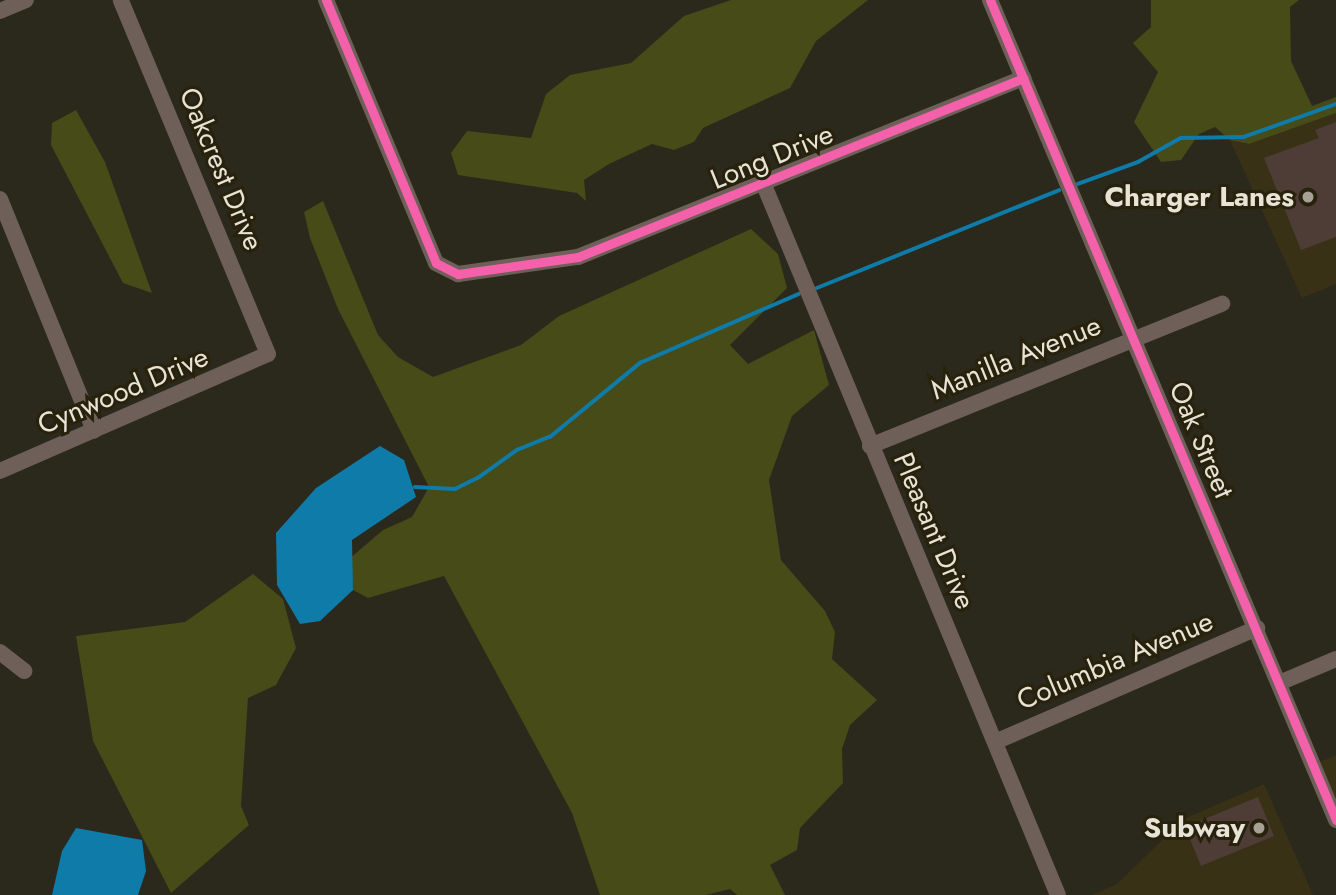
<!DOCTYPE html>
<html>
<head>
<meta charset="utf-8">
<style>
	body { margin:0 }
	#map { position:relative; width:1336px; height:895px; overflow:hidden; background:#2b281c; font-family:Jost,sans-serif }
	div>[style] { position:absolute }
	.built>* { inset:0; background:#383116 }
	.green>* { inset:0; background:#464b18 }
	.water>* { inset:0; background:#0f7ba9 }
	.stream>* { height:3.5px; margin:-1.75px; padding:0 1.75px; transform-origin:1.75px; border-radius:1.75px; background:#0f7ba9 }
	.building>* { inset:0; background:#4e3d36 }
	.minor>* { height:16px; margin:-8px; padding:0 8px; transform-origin:8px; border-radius:8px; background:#6e5f58 }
	.cycleway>* { height:9px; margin:-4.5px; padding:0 4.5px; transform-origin:4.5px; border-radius:4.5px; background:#f560ab }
	.dots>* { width:19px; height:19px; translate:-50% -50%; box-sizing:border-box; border:4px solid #28210c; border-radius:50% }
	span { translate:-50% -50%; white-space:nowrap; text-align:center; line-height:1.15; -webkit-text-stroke:6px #28210c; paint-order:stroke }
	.street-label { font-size:28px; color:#e7e3d6 }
	.poi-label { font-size:28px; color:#e7e3d6; font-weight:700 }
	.right { translate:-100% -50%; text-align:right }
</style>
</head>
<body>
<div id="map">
	<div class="built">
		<div style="clip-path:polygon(1336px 113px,1336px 284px,1302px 298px,1230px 140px,1249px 144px)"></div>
		<div style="clip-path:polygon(1336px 755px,1336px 820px,1313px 765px)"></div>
		<div style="clip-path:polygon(1264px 784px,1313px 895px,1092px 895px,1117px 884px,1184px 819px)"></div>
	</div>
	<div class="green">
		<div style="clip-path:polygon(731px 0,868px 0,816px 41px,790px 88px,703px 128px,694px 142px,674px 150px,652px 144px,609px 164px,584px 180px,586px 201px,577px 193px,458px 175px,451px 153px,467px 131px,531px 138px,546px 94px,570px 75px,631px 63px,684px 16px)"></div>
		<div style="clip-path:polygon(1151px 0,1299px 0,1290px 7px,1291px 61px,1312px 106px,1336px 97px,1336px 113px,1249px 144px,1230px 140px,1215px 127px,1199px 134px,1181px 160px,1161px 162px,1134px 122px,1158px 72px,1133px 43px,1151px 27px)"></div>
		<div style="clip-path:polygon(76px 110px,105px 162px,152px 293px,123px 283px,51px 145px,52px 123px)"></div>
		<div style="clip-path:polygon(323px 201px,378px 335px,398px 357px,433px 377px,521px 345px,559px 316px,751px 229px,778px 254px,787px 288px,730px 345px,748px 364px,814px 330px,829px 385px,792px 416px,769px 480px,781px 560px,825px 611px,835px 632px,832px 659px,877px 700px,850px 725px,842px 749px,843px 783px,800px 828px,797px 850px,770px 865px,785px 895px,737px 895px,730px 889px,706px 895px,600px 895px,572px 813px,444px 576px,368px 598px,353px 590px,348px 560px,383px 530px,412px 517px,429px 487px,338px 309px,310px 238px,304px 212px)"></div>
		<div style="clip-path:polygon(253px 574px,283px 599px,296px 648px,276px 685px,248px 698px,241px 806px,249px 825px,171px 893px,93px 741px,76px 636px,185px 622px)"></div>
	</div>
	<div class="water">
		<div style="clip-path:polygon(380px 446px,404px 460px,416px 497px,352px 540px,353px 590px,320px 621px,300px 624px,277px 585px,276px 533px,316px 488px)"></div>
		<div style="clip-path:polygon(76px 828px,142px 840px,146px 871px,138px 895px,52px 895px,62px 851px)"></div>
	</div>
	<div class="stream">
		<div style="left:1078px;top:184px;width:64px;rotate:-20.1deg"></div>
		<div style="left:1138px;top:162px;width:49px;rotate:-29.2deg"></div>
		<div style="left:1181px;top:138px;width:63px;rotate:-0.9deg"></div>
		<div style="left:1244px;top:137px;width:98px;rotate:-19.7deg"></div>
		<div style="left:817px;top:288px;width:261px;rotate:-22deg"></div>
		<div style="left:415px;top:487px;width:40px;rotate:2.9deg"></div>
		<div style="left:455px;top:489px;width:25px;rotate:-26deg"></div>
		<div style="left:478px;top:478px;width:48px;rotate:-35.7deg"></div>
		<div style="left:517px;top:450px;width:35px;rotate:-22deg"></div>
		<div style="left:550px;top:437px;width:117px;rotate:-39.4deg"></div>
		<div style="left:640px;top:363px;width:173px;rotate:-23.5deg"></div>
	</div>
	<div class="building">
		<div style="clip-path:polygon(1336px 122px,1336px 237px,1301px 250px,1264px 158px,1319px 138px,1315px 130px)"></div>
		<div style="clip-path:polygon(1258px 797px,1274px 836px,1201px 866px,1185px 827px)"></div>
	</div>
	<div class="minor">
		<div style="left:326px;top:0;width:285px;rotate:67.3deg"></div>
		<div style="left:436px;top:263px;width:25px;rotate:27deg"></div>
		<div style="left:458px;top:274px;width:121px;rotate:-8.1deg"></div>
		<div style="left:578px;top:257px;width:480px;rotate:-21.9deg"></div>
		<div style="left:990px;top:0;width:890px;rotate:67.12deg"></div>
		<div style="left:0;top:11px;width:28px;rotate:-23deg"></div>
		<div style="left:764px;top:185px;width:768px;rotate:67.51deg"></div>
		<div style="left:0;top:199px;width:250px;rotate:67.9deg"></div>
		<div style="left:870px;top:446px;width:380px;rotate:-22deg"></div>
		<div style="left:0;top:471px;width:292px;rotate:-23.6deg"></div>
		<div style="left:268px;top:354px;width:383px;rotate:-112.6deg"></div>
		<div style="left:0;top:652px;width:31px;rotate:38deg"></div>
		<div style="left:1279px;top:683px;width:62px;rotate:-22.8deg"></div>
		<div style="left:995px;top:742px;width:286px;rotate:-23.5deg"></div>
	</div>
	<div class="cycleway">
		<div style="left:326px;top:0;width:285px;rotate:67.3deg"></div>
		<div style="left:436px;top:263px;width:25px;rotate:27deg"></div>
		<div style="left:458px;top:274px;width:121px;rotate:-8.1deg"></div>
		<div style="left:578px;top:257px;width:480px;rotate:-21.9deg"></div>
		<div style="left:990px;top:0;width:890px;rotate:67.12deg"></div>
	</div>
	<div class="dots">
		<div style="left:1308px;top:197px;background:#a5a295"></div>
		<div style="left:1259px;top:828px;background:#a5a295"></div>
	</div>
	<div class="street-label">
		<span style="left:772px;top:157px;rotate:-22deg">Long Drive</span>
		<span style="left:221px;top:169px;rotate:67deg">Oakcrest Drive</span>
		<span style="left:1016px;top:358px;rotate:-22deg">Manilla Avenue</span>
		<span style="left:123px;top:391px;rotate:-23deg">Cynwood Drive</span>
		<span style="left:1201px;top:440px;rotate:67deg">Oak Street</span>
		<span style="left:934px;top:531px;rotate:67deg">Pleasant Drive</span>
		<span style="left:1115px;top:661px;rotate:-23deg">Columbia Avenue</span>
	</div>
	<div class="poi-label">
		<span class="right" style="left:1294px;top:197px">Charger Lanes</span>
		<span class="right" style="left:1245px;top:828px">Subway</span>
	</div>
</div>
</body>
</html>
